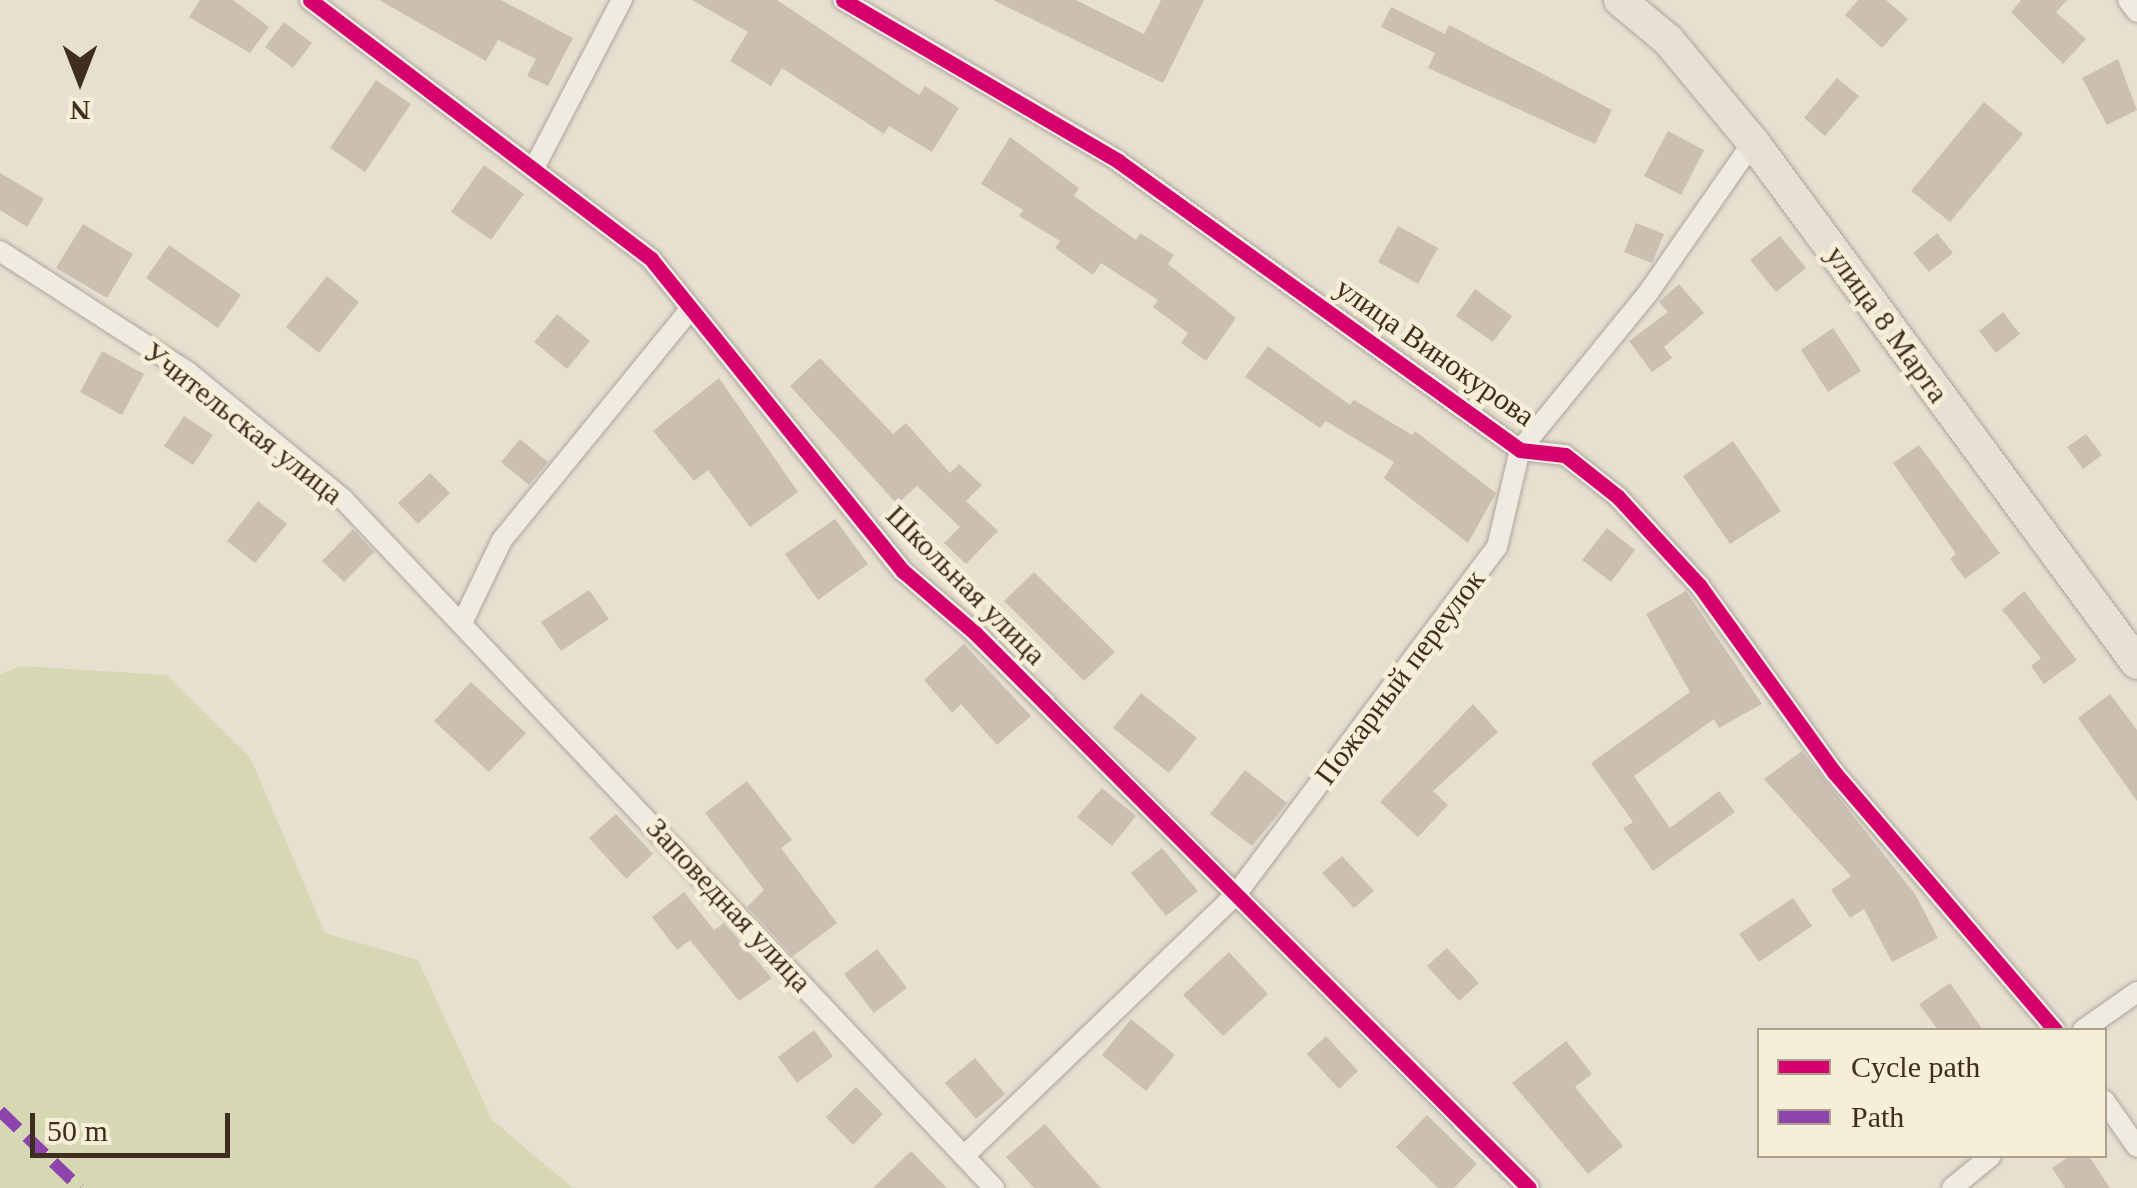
<!DOCTYPE html>
<html>
<head>
<meta charset="utf-8">
<style>
	body { margin:0 }
	#map { position:relative; width:2137px; height:1188px; overflow:hidden; background:#e7e0d1; font-family:Georgia,serif }
	div>[style] { position:absolute }
	.green>* { inset:0; background:#d6d7b3 }
	.building>* { inset:0; background:#cbbfb2 }
	.roads { filter:drop-shadow(0 0 2px #ada599) drop-shadow(0 0 2px #ada599) }
	.street>* { height:20px; margin:-10px; padding:0 10px; transform-origin:10px; border-radius:10px; background:#efebe3 }
	.primary>* { height:32px; margin:-16px; padding:0 16px; transform-origin:16px; border-radius:16px; background:#e6e1d4 }
	.quiet>* { height:12px; margin-top:-6px; transform-origin:0; background:repeating-linear-gradient(90deg,#8e44ad 0 25px,transparent 0 37px) }
	.cycleway>* { height:15px; margin:-7.5px; padding:0 7.5px; transform-origin:7.5px; border-radius:7.5px; background:#d6006c }
	span { translate:-50% -50%; white-space:nowrap; text-align:center; line-height:1.15; -webkit-text-stroke:9px #f7eed8; paint-order:stroke }
	.street-label { font-size:30px; color:#3d2e20 }
	.legend { position:absolute; left:1757px; top:1028px; width:350px; height:130px; box-sizing:border-box; background:#f7eed8; border:2px solid #ada18e; margin:0; padding:12px 18px; list-style:none; font-size:30px; color:#3d2e20 }
	.legend li { display:flex; align-items:center; gap:20px; height:50px }
	.legend b { width:50px; border:2px solid #ada18e }
	.north { position:absolute; left:30px; top:30px; width:100px; height:100px; -webkit-text-stroke:8px #f7eed8; paint-order:stroke; rotate:180deg; font-size:28px; font-weight:700; line-height:40px; text-align:center; color:#3d2e20 }
	.north::after { content:''; display:block; margin:auto; width:35px; height:45px; background:#3d2e20; clip-path:polygon(50% 0,100% 100%,50% 72%,0 100%) }
	.scale { position:absolute; left:30px; top:1113px; width:200px; height:45px; box-sizing:border-box; border:5px solid #3d2e20; border-top:0; padding-left:12px; font-size:30px; line-height:35px; white-space:nowrap; color:#3d2e20; -webkit-text-stroke:8px #f7eed8; paint-order:stroke }
</style>
</head>
<body>
<div id="map">
	<div class="green">
		<div style="clip-path:polygon(20px 666px,167px 675px,250px 757px,325px 933px,418px 960px,492px 1120px,573px 1188px,0 1188px,0 675px)"></div>
	</div>
	<div class="building">
		<div style="clip-path:polygon(200px 0,233px 0,269px 27px,250px 53px,189px 17px)"></div>
		<div style="clip-path:polygon(379px 0,501px 0,573px 38px,548px 86px,527px 76px,536px 59px,498px 40px,486px 61px)"></div>
		<div style="clip-path:polygon(692px 0,777px 0,919px 95px,925px 86px,959px 108px,932px 152px,889px 126px,884px 134px,782px 68px,771px 86px,730px 61px,748px 32px)"></div>
		<div style="clip-path:polygon(993px 0,1076px 0,1144px 34px,1161px 0,1204px 0,1163px 83px)"></div>
		<div style="clip-path:polygon(1858px 0,1886px 0,1908px 19px,1882px 48px,1845px 15px)"></div>
		<div style="clip-path:polygon(2021px 0,2067px 0,2056px 12px,2086px 39px,2063px 64px,2011px 12px)"></div>
		<div style="clip-path:polygon(1391px 7px,1445px 34px,1449px 25px,1612px 110px,1595px 144px,1428px 68px,1435px 53px,1381px 27px)"></div>
		<div style="clip-path:polygon(284px 22px,312px 43px,293px 68px,265px 47px)"></div>
		<div style="clip-path:polygon(2118px 59px,2137px 110px,2107px 125px,2082px 78px)"></div>
		<div style="clip-path:polygon(1837px 78px,1859px 96px,1825px 136px,1804px 118px)"></div>
		<div style="clip-path:polygon(376px 80px,411px 104px,365px 172px,330px 148px)"></div>
		<div style="clip-path:polygon(1984px 102px,2023px 134px,1950px 222px,1911px 191px)"></div>
		<div style="clip-path:polygon(1668px 131px,1704px 150px,1681px 195px,1644px 176px)"></div>
		<div style="clip-path:polygon(1010px 137px,1079px 188px,1074px 196px,1136px 240px,1140px 233px,1174px 255px,1168px 264px,1236px 318px,1206px 361px,1181px 343px,1188px 333px,1153px 307px,1158px 300px,1101px 263px,1093px 275px,1055px 248px,1060px 241px,1019px 216px,1023px 210px,981px 184px)"></div>
		<div style="clip-path:polygon(484px 165px,524px 194px,491px 240px,451px 212px)"></div>
		<div style="clip-path:polygon(0 173px,44px 199px,27px 227px,0 210px)"></div>
		<div style="clip-path:polygon(1636px 223px,1664px 234px,1652px 263px,1624px 252px)"></div>
		<div style="clip-path:polygon(83px 224px,133px 254px,107px 298px,56px 268px)"></div>
		<div style="clip-path:polygon(1398px 226px,1438px 248px,1418px 284px,1378px 262px)"></div>
		<div style="clip-path:polygon(1937px 233px,1953px 253px,1929px 272px,1913px 253px)"></div>
		<div style="clip-path:polygon(1780px 236px,1806px 268px,1776px 292px,1750px 260px)"></div>
		<div style="clip-path:polygon(169px 245px,241px 295px,218px 328px,146px 278px)"></div>
		<div style="clip-path:polygon(327px 276px,359px 302px,319px 353px,286px 327px)"></div>
		<div style="clip-path:polygon(1679px 284px,1704px 313px,1664px 347px,1672px 358px,1652px 372px,1629px 341px,1668px 312px,1659px 302px)"></div>
		<div style="clip-path:polygon(1475px 289px,1512px 316px,1493px 342px,1456px 316px)"></div>
		<div style="clip-path:polygon(2003px 312px,2020px 334px,1996px 353px,1979px 331px)"></div>
		<div style="clip-path:polygon(557px 314px,590px 341px,567px 369px,534px 342px)"></div>
		<div style="clip-path:polygon(1833px 328px,1861px 371px,1828px 392px,1801px 350px)"></div>
		<div style="clip-path:polygon(1268px 346px,1350px 405px,1354px 400px,1412px 435px,1415px 431px,1496px 493px,1468px 543px,1384px 478px,1394px 462px,1326px 421px,1320px 428px,1245px 377px)"></div>
		<div style="clip-path:polygon(102px 351px,144px 374px,122px 415px,80px 392px)"></div>
		<div style="clip-path:polygon(820px 358px,893px 434px,906px 423px,950px 473px,959px 464px,982px 485px,966px 501px,998px 531px,966px 564px,944px 543px,960px 527px,917px 486px,897px 504px,790px 386px)"></div>
		<div style="clip-path:polygon(719px 378px,798px 492px,750px 527px,708px 470px,694px 481px,653px 431px)"></div>
		<div style="clip-path:polygon(184px 416px,213px 435px,193px 465px,164px 446px)"></div>
		<div style="clip-path:polygon(2086px 434px,2102px 455px,2083px 469px,2067px 447px)"></div>
		<div style="clip-path:polygon(520px 439px,548px 462px,529px 485px,501px 462px)"></div>
		<div style="clip-path:polygon(1733px 441px,1781px 511px,1730px 544px,1683px 476px)"></div>
		<div style="clip-path:polygon(1919px 445px,2000px 553px,1965px 579px,1950px 559px,1956px 554px,1893px 463px)"></div>
		<div style="clip-path:polygon(430px 473px,450px 493px,418px 524px,398px 503px)"></div>
		<div style="clip-path:polygon(258px 501px,287px 524px,255px 563px,227px 541px)"></div>
		<div style="clip-path:polygon(835px 519px,868px 564px,818px 600px,785px 554px)"></div>
		<div style="clip-path:polygon(1607px 528px,1635px 550px,1611px 582px,1582px 560px)"></div>
		<div style="clip-path:polygon(353px 529px,374px 552px,344px 582px,322px 561px)"></div>
		<div style="clip-path:polygon(1034px 572px,1115px 652px,1084px 681px,1004px 601px)"></div>
		<div style="clip-path:polygon(589px 590px,609px 619px,561px 651px,541px 622px)"></div>
		<div style="clip-path:polygon(1686px 591px,1762px 704px,1719px 728px,1714px 719px,1634px 776px,1670px 828px,1719px 791px,1735px 812px,1653px 871px,1623px 828px,1633px 822px,1591px 763px,1690px 692px,1646px 614px)"></div>
		<div style="clip-path:polygon(2024px 591px,2077px 660px,2044px 684px,2031px 666px,2041px 658px,2002px 610px)"></div>
		<div style="clip-path:polygon(964px 644px,1031px 716px,997px 745px,961px 704px,952px 713px,924px 680px)"></div>
		<div style="clip-path:polygon(471px 682px,526px 733px,489px 772px,434px 721px)"></div>
		<div style="clip-path:polygon(1141px 693px,1197px 738px,1169px 773px,1113px 728px)"></div>
		<div style="clip-path:polygon(2110px 694px,2137px 730px,2137px 801px,2078px 718px)"></div>
		<div style="clip-path:polygon(1473px 704px,1498px 732px,1433px 791px,1448px 805px,1418px 837px,1380px 802px)"></div>
		<div style="clip-path:polygon(1802px 751px,1915px 894px,1938px 938px,1892px 962px,1864px 909px,1850px 918px,1831px 890px,1851px 876px,1764px 779px)"></div>
		<div style="clip-path:polygon(1245px 770px,1287px 803px,1252px 846px,1210px 814px)"></div>
		<div style="clip-path:polygon(747px 781px,792px 840px,781px 848px,837px 923px,793px 956px,747px 907px,764px 890px,705px 813px)"></div>
		<div style="clip-path:polygon(1102px 788px,1136px 816px,1112px 846px,1077px 817px)"></div>
		<div style="clip-path:polygon(616px 814px,653px 854px,626px 879px,589px 838px)"></div>
		<div style="clip-path:polygon(1162px 848px,1198px 891px,1166px 916px,1131px 873px)"></div>
		<div style="clip-path:polygon(1342px 856px,1374px 891px,1354px 908px,1322px 873px)"></div>
		<div style="clip-path:polygon(684px 892px,714px 930px,724px 923px,772px 978px,739px 1001px,690px 940px,677px 950px,652px 917px)"></div>
		<div style="clip-path:polygon(1793px 898px,1812px 926px,1759px 962px,1739px 934px)"></div>
		<div style="clip-path:polygon(1447px 948px,1479px 983px,1459px 1001px,1427px 966px)"></div>
		<div style="clip-path:polygon(877px 949px,907px 988px,874px 1013px,844px 974px)"></div>
		<div style="clip-path:polygon(1229px 952px,1268px 994px,1223px 1036px,1183px 995px)"></div>
		<div style="clip-path:polygon(1950px 983px,1983px 1030px,1938px 1030px,1919px 1004px)"></div>
		<div style="clip-path:polygon(1131px 1019px,1175px 1055px,1146px 1091px,1102px 1055px)"></div>
		<div style="clip-path:polygon(814px 1030px,833px 1056px,797px 1083px,778px 1057px)"></div>
		<div style="clip-path:polygon(1326px 1036px,1358px 1071px,1339px 1089px,1307px 1054px)"></div>
		<div style="clip-path:polygon(1566px 1041px,1592px 1074px,1575px 1087px,1623px 1146px,1588px 1174px,1512px 1083px)"></div>
		<div style="clip-path:polygon(975px 1058px,1005px 1094px,976px 1119px,945px 1083px)"></div>
		<div style="clip-path:polygon(856px 1087px,883px 1114px,853px 1145px,826px 1117px)"></div>
		<div style="clip-path:polygon(1427px 1115px,1477px 1164px,1454px 1188px,1438px 1188px,1396px 1147px)"></div>
		<div style="clip-path:polygon(1045px 1124px,1073px 1157px,1101px 1188px,1034px 1188px,1006px 1157px)"></div>
		<div style="clip-path:polygon(911px 1151px,947px 1188px,873px 1188px)"></div>
		<div style="clip-path:polygon(2070px 1156px,2089px 1156px,2110px 1188px,2065px 1188px,2052px 1168px)"></div>
	</div>
	<div class="roads">
		<div class="street">
			<div style="left:310px;top:0;width:428px;rotate:37.2deg"></div>
			<div style="left:651px;top:259px;width:401px;rotate:51.1deg"></div>
			<div style="left:903px;top:571px;width:95px;rotate:40.7deg"></div>
			<div style="left:975px;top:633px;width:784px;rotate:45.05deg"></div>
			<div style="left:843px;top:0;width:319px;rotate:30.3deg"></div>
			<div style="left:1118px;top:161px;width:495px;rotate:35.7deg"></div>
			<div style="left:1520px;top:450px;width:45px;rotate:6.3deg"></div>
			<div style="left:1565px;top:455px;width:68px;rotate:38.4deg"></div>
			<div style="left:1618px;top:497px;width:120px;rotate:47.4deg"></div>
			<div style="left:1699px;top:585px;width:231px;rotate:54.2deg"></div>
			<div style="left:1834px;top:772px;width:340px;rotate:49.4deg"></div>
			<div style="left:2128px;top:0;width:15px;rotate:53deg"></div>
			<div style="left:534px;top:168px;width:190px;rotate:-62.4deg"></div>
			<div style="left:0;top:251px;width:224px;rotate:32.8deg"></div>
			<div style="left:188px;top:372px;width:200px;rotate:39.3deg"></div>
			<div style="left:343px;top:499px;width:948px;rotate:46.62deg"></div>
			<div style="left:462px;top:623px;width:92px;rotate:-64.3deg"></div>
			<div style="left:502px;top:540px;width:296px;rotate:-50.8deg"></div>
			<div style="left:2083px;top:1030px;width:66px;rotate:-35.1deg"></div>
			<div style="left:2104px;top:1100px;width:57px;rotate:54.9deg"></div>
			<div style="left:965px;top:1155px;width:378px;rotate:-43.9deg"></div>
			<div style="left:1237px;top:893px;width:433px;rotate:-53.1deg"></div>
			<div style="left:1497px;top:547px;width:100px;rotate:-76.7deg"></div>
			<div style="left:1520px;top:450px;width:203px;rotate:-50.8deg"></div>
			<div style="left:1648px;top:293px;width:184px;rotate:-55.2deg"></div>
			<div style="left:1952px;top:1188px;width:50px;rotate:-39.4deg"></div>
		</div>
		<div class="primary">
			<div style="left:1620px;top:0;width:62px;rotate:39.8deg"></div>
			<div style="left:1668px;top:40px;width:133px;rotate:50.2deg"></div>
			<div style="left:1753px;top:142px;width:647px;rotate:53.61deg"></div>
		</div>
	</div>
	<div class="quiet">
		<div style="left:0;top:1111px;width:111px;rotate:43.9deg"></div>
	</div>
	<div class="cycleway">
		<div style="left:310px;top:0;width:428px;rotate:37.2deg"></div>
		<div style="left:651px;top:259px;width:401px;rotate:51.1deg"></div>
		<div style="left:903px;top:571px;width:95px;rotate:40.7deg"></div>
		<div style="left:975px;top:633px;width:784px;rotate:45.05deg"></div>
		<div style="left:843px;top:0;width:319px;rotate:30.3deg"></div>
		<div style="left:1118px;top:161px;width:495px;rotate:35.7deg"></div>
		<div style="left:1520px;top:450px;width:45px;rotate:6.3deg"></div>
		<div style="left:1565px;top:455px;width:68px;rotate:38.4deg"></div>
		<div style="left:1618px;top:497px;width:120px;rotate:47.4deg"></div>
		<div style="left:1699px;top:585px;width:231px;rotate:54.2deg"></div>
		<div style="left:1834px;top:772px;width:340px;rotate:49.4deg"></div>
	</div>
	<div class="street-label">
		<span style="left:1887px;top:324px;rotate:54deg">улица 8 Марта</span>
		<span style="left:1435px;top:352px;rotate:35deg">улица Винокурова</span>
		<span style="left:243px;top:423px;rotate:38deg">Учительская улица</span>
		<span style="left:966px;top:585px;rotate:45deg">Школьная улица</span>
		<span style="left:1400px;top:677px;rotate:-53deg">Пожарный переулок</span>
		<span style="left:729px;top:905px;rotate:47deg">Заповедная улица</span>
	</div>
	<ul class="legend">
	<li><b style="height:12px;background:#d6006c"></b>Cycle path</li>
	<li><b style="height:12px;background:#8e44ad"></b>Path</li>
	</ul>
	<div class="north">N</div>
	<div class="scale">50 m</div>
</div>
</body>
</html>
